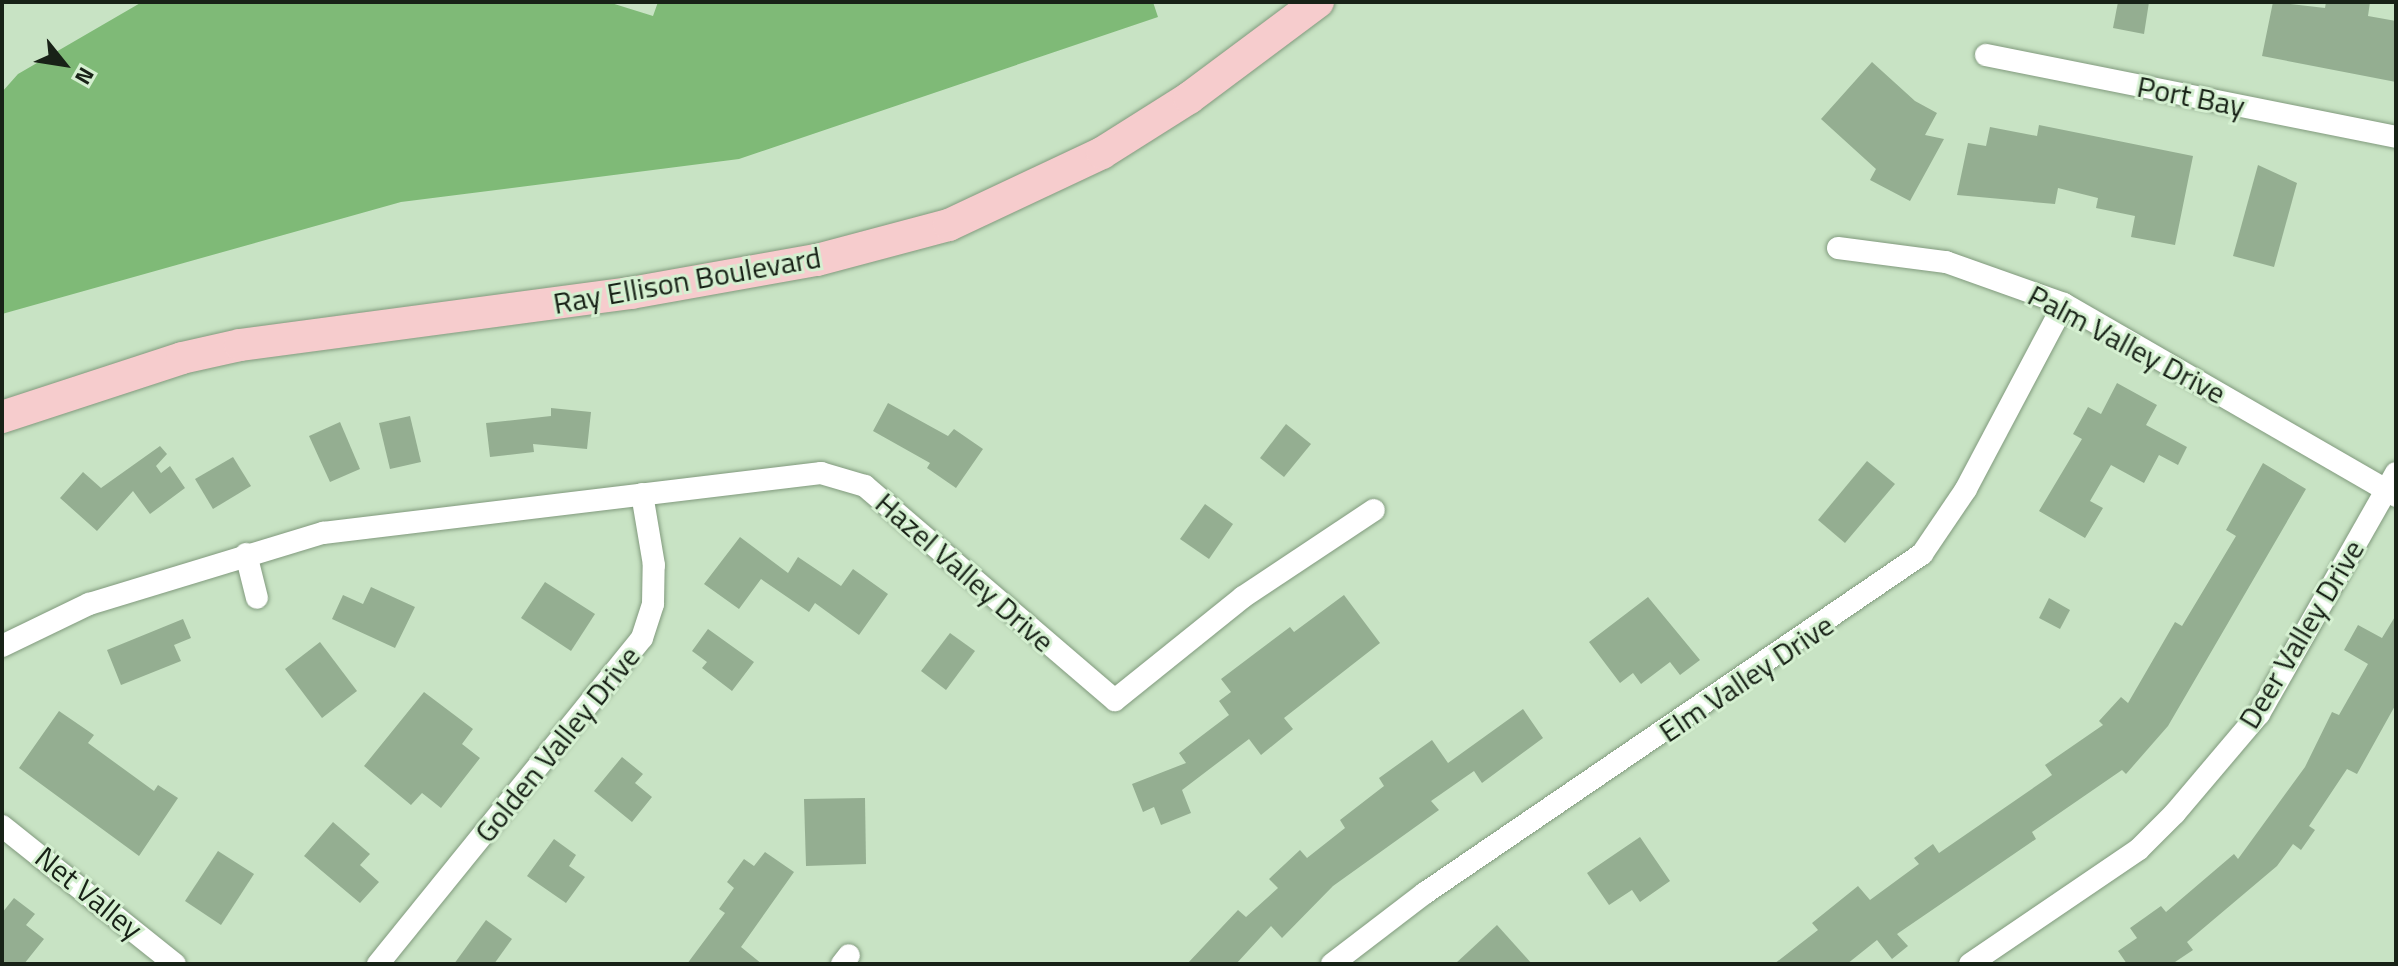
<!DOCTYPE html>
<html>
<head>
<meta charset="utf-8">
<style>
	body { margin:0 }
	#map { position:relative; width:2398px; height:966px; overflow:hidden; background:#c8e3c4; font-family:"Titillium Web",sans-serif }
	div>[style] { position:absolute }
	.forest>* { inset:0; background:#7fba77 }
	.building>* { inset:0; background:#94ae91 }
	.roads { filter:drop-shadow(0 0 2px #819a7d) drop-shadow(0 0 2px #819a7d) }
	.street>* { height:22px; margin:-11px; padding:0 11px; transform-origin:11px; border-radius:11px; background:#fff }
	.secondary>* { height:32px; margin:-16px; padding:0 16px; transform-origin:16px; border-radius:16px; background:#f6cccd }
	span { translate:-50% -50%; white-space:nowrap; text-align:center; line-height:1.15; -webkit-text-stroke:6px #d5f0d1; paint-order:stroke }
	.street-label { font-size:30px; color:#182217 }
	.frame { position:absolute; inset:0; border:4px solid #182217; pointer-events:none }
	.north { position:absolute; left:24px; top:24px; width:80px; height:80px; -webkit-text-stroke:6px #d5f0d1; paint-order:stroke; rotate:120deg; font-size:22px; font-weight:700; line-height:32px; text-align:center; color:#182217 }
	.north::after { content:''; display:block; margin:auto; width:28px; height:36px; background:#182217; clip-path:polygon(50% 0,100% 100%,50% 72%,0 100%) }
</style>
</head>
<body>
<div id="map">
	<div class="forest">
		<div style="clip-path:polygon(142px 2px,608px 2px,653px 16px,658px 2px,1153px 2px,1158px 17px,739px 159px,401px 202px,2px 314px,2px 92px,18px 74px)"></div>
	</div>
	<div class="building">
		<div style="clip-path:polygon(2118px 2px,2149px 2px,2144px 34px,2113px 28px)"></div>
		<div style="clip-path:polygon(2273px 2px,2325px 8px,2326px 2px,2370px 2px,2368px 16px,2396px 21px,2396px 82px,2262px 56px)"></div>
		<div style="clip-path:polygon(1872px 62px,1915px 101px,1937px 113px,1925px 135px,1944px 139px,1910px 201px,1870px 180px,1876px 169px,1821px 119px)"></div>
		<div style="clip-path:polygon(2039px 125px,2193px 156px,2175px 245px,2131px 237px,2135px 216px,2096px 208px,2098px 198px,2058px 188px,2055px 204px,1957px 195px,1968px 143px,1986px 146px,1990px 127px,2037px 136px)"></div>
		<div style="clip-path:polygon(2258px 165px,2297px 183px,2274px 267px,2233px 256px)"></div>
		<div style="clip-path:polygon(2117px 383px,2157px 405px,2146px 425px,2187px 447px,2178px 465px,2159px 455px,2144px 483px,2111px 465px,2090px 501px,2103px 508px,2085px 538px,2039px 511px,2082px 439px,2073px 434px,2088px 407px,2101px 414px)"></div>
		<div style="clip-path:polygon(888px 403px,948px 436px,954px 429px,983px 449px,956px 488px,927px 468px,930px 463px,873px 431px)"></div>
		<div style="clip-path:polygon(551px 408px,591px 412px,587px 449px,533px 444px,534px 452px,490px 457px,486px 423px,551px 416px)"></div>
		<div style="clip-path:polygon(410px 416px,421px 462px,390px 469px,379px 423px)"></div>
		<div style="clip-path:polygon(340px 422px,360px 469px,330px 482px,309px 436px)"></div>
		<div style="clip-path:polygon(1286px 424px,1311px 444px,1284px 477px,1260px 458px)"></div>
		<div style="clip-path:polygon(160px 446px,167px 454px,156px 466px,161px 473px,170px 466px,185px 488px,150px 514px,133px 491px,97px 531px,60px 498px,83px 472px,101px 488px)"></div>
		<div style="clip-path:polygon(233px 457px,251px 486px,213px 509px,195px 479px)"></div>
		<div style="clip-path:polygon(1867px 461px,1895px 484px,1845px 543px,1818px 520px)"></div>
		<div style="clip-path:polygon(2263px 463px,2306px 489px,2168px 726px,2126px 774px,2122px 770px,2032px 832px,2036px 839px,1897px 934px,1908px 946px,1892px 959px,1877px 940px,1847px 964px,1774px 964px,1818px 930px,1812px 923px,1858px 886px,1870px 900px,1919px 864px,1914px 858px,1933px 844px,1939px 853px,2052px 775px,2045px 765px,2103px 725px,2099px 721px,2121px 697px,2128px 703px,2175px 622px,2182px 626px,2236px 536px,2226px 530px)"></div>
		<div style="clip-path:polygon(1205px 504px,1233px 524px,1209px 559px,1180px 539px)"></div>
		<div style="clip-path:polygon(740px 537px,788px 573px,798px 557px,841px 586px,853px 569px,888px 594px,859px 635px,815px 603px,809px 612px,761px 579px,739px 609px,704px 584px)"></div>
		<div style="clip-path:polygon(545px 582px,595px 614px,571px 651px,521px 618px)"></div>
		<div style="clip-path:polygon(371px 587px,415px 607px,395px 648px,332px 619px,343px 595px,363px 604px)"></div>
		<div style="clip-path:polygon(1344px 595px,1380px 643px,1284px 718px,1293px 729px,1261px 755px,1249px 739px,1182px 790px,1191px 813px,1161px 825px,1154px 807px,1143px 812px,1132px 784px,1186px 763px,1179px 753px,1229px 715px,1219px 701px,1231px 692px,1221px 679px,1290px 627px,1294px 632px)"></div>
		<div style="clip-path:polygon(1648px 597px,1700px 660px,1680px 675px,1670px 662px,1641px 684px,1633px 673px,1620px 683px,1589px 642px)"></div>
		<div style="clip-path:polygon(2049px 598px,2070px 610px,2060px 629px,2039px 618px)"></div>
		<div style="clip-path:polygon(2396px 615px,2396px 704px,2357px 774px,2347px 769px,2309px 826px,2315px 830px,2301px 850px,2293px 844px,2277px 866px,2187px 942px,2193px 950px,2172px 964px,2127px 964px,2118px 951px,2137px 938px,2130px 928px,2161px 906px,2166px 912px,2234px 854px,2238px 859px,2305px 767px,2332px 712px,2339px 715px,2368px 664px,2344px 650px,2358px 625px,2382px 638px)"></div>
		<div style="clip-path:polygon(183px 619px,191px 638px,174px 645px,181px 661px,121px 685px,107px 650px)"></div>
		<div style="clip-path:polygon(708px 629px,754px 662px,732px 691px,702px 668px,707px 662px,692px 651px)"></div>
		<div style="clip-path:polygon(950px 633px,975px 651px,946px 690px,921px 671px)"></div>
		<div style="clip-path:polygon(320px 642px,357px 691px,322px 718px,285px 669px)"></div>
		<div style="clip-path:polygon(424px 692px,473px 729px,462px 744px,480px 758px,441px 808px,422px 793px,411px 805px,364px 766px)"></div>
		<div style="clip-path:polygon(1523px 709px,1543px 738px,1482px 783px,1474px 771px,1431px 801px,1439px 810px,1333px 886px,1282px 938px,1271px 926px,1236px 964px,1187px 964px,1238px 910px,1246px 917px,1278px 888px,1269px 879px,1300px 850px,1307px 858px,1345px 828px,1340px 820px,1384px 786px,1379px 778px,1432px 740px,1448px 763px)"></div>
		<div style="clip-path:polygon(59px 711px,94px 735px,88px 743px,154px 791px,158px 785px,178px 798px,139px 856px,19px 768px)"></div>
		<div style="clip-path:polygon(622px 757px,643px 774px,635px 783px,652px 797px,632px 822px,594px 791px)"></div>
		<div style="clip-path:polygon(865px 798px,866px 864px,806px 866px,804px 799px)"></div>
		<div style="clip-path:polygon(333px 822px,370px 854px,360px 865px,379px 882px,360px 903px,304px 856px)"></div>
		<div style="clip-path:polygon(1640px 837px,1670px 881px,1640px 902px,1632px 890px,1609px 905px,1587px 873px)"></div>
		<div style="clip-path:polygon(554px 839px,576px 855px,569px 866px,585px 877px,566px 903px,527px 876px)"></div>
		<div style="clip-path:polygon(218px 851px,254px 874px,221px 925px,185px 901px)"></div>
		<div style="clip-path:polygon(765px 852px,794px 872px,741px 947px,762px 964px,687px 964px,725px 913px,719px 909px,734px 888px,727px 882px,744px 859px,754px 866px)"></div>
		<div style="clip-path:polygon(14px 898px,35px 914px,26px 925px,44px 939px,24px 964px,2px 964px,2px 913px)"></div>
		<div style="clip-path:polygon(486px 920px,512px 939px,494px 964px,454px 964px)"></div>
		<div style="clip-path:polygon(1497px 925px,1532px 964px,1455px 964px)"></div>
	</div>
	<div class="roads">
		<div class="street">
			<div style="left:1986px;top:55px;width:418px;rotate:11.3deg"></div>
			<div style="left:1838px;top:248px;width:109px;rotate:7.4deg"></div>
			<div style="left:1946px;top:262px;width:125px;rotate:19.6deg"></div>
			<div style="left:2064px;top:304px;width:384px;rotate:30deg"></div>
			<div style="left:246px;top:554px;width:45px;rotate:76deg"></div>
			<div style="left:2px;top:646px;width:97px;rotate:-25.8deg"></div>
			<div style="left:89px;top:604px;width:245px;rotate:-16.9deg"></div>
			<div style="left:323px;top:533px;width:502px;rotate:-6.87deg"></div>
			<div style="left:821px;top:473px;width:46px;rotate:16.5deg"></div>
			<div style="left:865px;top:486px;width:329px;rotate:40.6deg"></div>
			<div style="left:1115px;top:700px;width:164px;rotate:-38.8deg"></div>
			<div style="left:1243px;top:597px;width:157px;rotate:-33.6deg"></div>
			<div style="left:2px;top:826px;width:221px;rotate:38.6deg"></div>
			<div style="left:378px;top:964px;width:419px;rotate:-51deg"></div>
			<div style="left:642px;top:638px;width:36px;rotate:-72deg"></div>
			<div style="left:653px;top:604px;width:39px;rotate:-89deg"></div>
			<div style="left:654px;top:565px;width:72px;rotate:-99.6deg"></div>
			<div style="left:842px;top:964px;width:11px;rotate:-52deg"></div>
			<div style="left:1332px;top:964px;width:117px;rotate:-37.4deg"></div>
			<div style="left:1425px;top:893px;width:602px;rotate:-34.3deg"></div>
			<div style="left:1922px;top:554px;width:78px;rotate:-55.9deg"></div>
			<div style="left:1966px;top:489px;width:209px;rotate:-62.1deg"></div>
			<div style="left:1970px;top:964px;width:204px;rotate:-34.2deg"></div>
			<div style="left:2139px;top:849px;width:51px;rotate:-45deg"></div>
			<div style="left:2175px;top:813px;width:130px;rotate:-49.7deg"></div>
			<div style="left:2259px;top:714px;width:277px;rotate:-60.4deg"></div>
		</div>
		<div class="secondary">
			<div style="left:2px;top:417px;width:189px;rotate:-18.1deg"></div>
			<div style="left:182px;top:358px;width:59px;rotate:-12.6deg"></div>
			<div style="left:240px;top:345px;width:394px;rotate:-7.6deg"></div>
			<div style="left:631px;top:293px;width:189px;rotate:-10.1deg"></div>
			<div style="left:817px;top:260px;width:137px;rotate:-14.9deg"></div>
			<div style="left:949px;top:225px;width:169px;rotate:-25.2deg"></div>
			<div style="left:1102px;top:153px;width:103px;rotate:-32.3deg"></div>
			<div style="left:1189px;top:98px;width:161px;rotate:-36.7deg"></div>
		</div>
	</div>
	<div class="street-label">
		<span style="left:2191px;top:96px;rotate:11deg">Port Bay</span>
		<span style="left:687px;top:280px;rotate:-10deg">Ray Ellison Boulevard</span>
		<span style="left:2127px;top:344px;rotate:28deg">Palm Valley Drive</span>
		<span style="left:965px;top:572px;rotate:41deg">Hazel Valley Drive</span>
		<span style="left:2301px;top:634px;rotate:-59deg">Deer Valley Drive</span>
		<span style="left:1746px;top:678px;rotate:-34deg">Elm Valley Drive</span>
		<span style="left:557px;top:744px;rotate:-51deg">Golden Valley Drive</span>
		<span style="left:89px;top:893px;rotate:39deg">Net Valley</span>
	</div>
	<div class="frame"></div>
	<div class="north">N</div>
</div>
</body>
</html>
